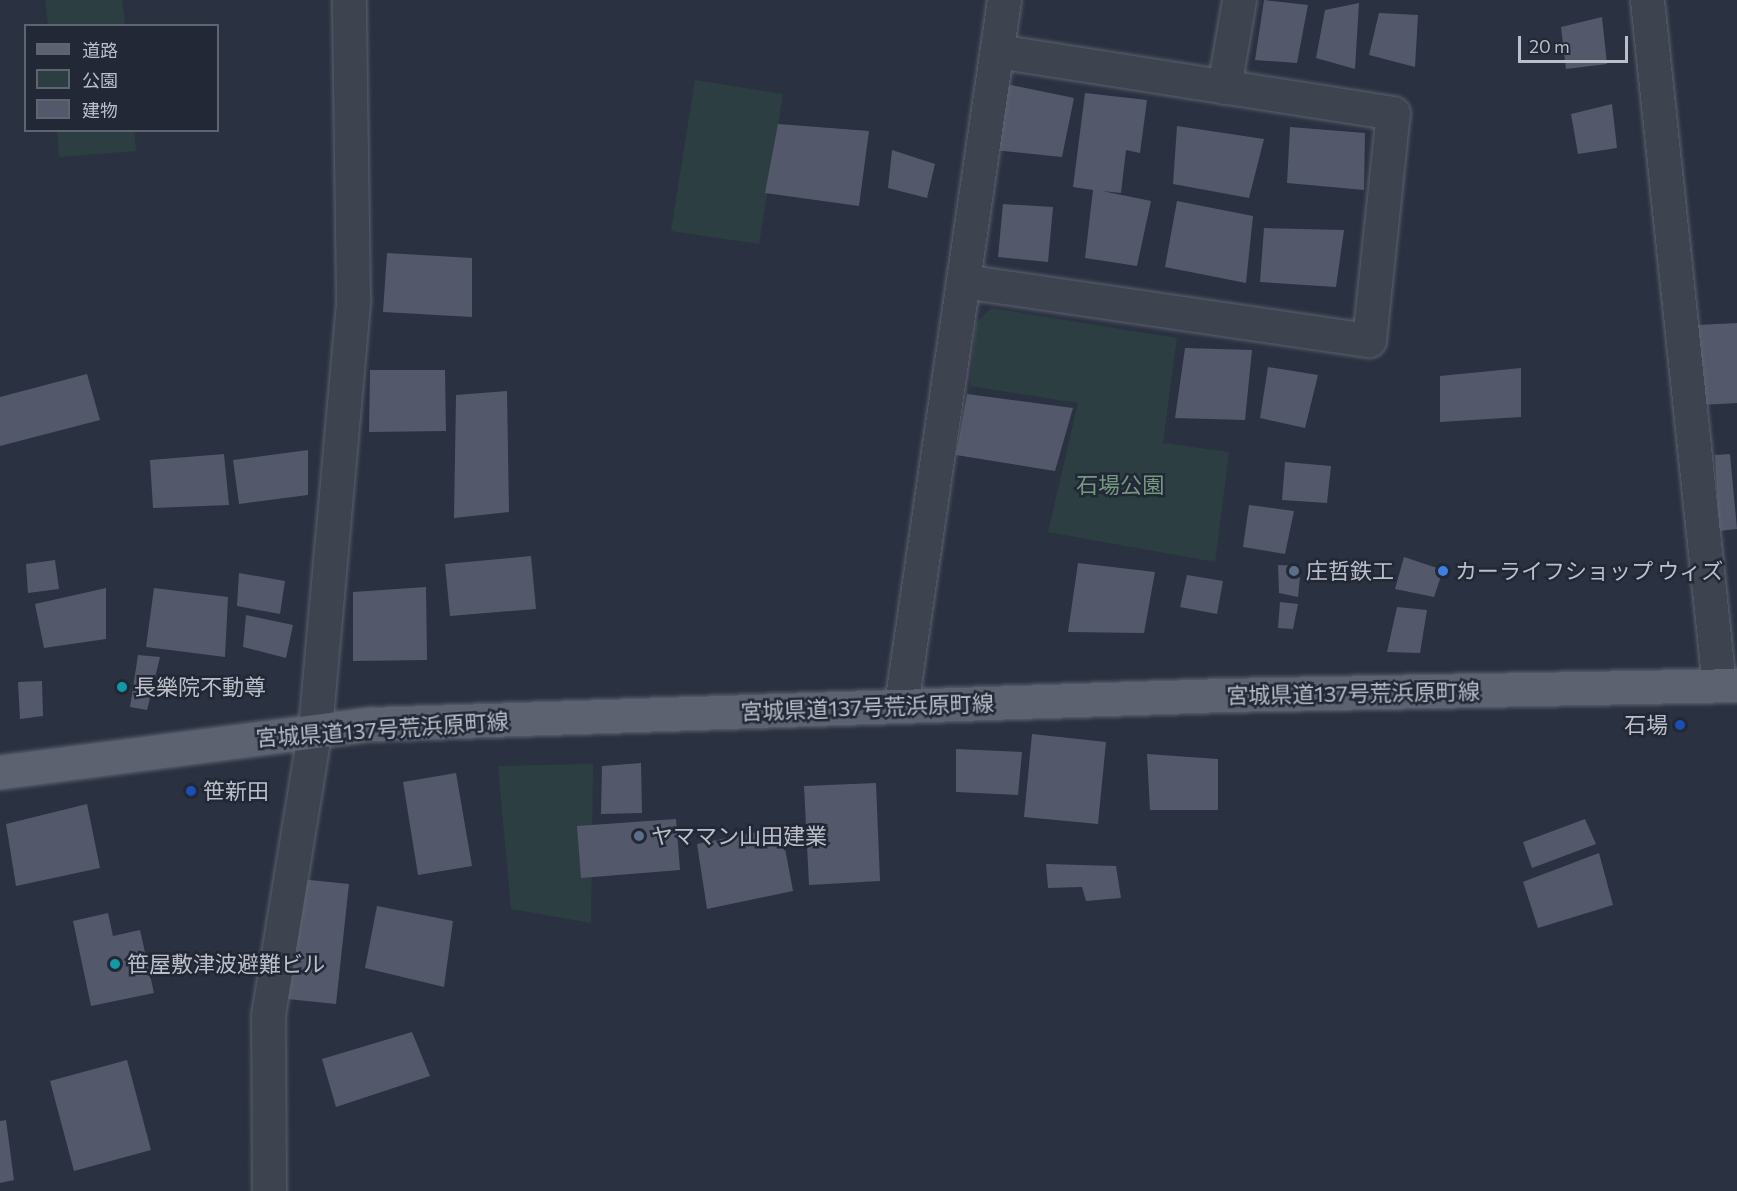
<!DOCTYPE html>
<html>
<head>
<meta charset="utf-8">
<style>
	body { margin:0 }
	#map { position:relative; width:1737px; height:1191px; overflow:hidden; background:#2a3140; font-family:Commissioner,"Noto Sans JP",sans-serif }
	div>[style] { position:absolute }
	.green>* { inset:0; background:#2d3e42 }
	.building>* { inset:0; background:#53596b }
	.roads { filter:drop-shadow(0 0 2px #5c616e) drop-shadow(0 0 2px #5c616e) }
	.minor>* { height:33px; margin:-16.5px; padding:0 16.5px; transform-origin:16.5px; border-radius:16.5px; background:#3e4350 }
	.major>* { height:33px; margin:-16.5px; padding:0 16.5px; transform-origin:16.5px; border-radius:16.5px; background:#5c6270 }
	.dots>* { width:16px; height:16px; translate:-50% -50%; box-sizing:border-box; border:3px solid #222836; border-radius:50% }
	span { translate:-50% -50%; white-space:nowrap; text-align:center; line-height:1.15; -webkit-text-stroke:5px #222836; paint-order:stroke }
	.park-label { font-size:22px; color:#749981 }
	.poi-label { font-size:22px; color:#bbbfca }
	.left { translate:0 -50%; text-align:left }
	.right { translate:-100% -50%; text-align:right }
	.street-label { font-size:22px; color:#bbbfca }
	.legend { position:absolute; left:24px; top:24px; width:195px; height:108px; box-sizing:border-box; background:#222836; border:2px solid #5f6471; margin:0; padding:8px 10px; list-style:none; font-size:18px; color:#bbbfca }
	.legend li { display:flex; align-items:center; gap:12px; height:30px }
	.legend b { width:30px; border:2px solid #5f6471 }
	.scale { position:absolute; left:1518px; top:36px; width:110px; height:27px; box-sizing:border-box; border:3px solid #bbbfca; border-top:0; padding-left:8px; font-size:18px; line-height:21px; white-space:nowrap; color:#bbbfca; -webkit-text-stroke:4px #222836; paint-order:stroke }
</style>
</head>
<body>
<div id="map">
	<div class="green">
		<div style="clip-path:polygon(45px 0,122px 0,125px 25px,48px 25px)"></div>
		<div style="clip-path:polygon(695px 80px,783px 94px,759px 244px,671px 231px)"></div>
		<div style="clip-path:polygon(57px 131px,134px 131px,136px 151px,59px 157px)"></div>
		<div style="clip-path:polygon(991px 308px,1177px 338px,1163px 443px,1229px 452px,1215px 562px,1048px 532px,1078px 403px,970px 386px,976px 323px)"></div>
		<div style="clip-path:polygon(593px 764px,591px 923px,511px 909px,498px 766px)"></div>
	</div>
	<div class="building">
		<div style="clip-path:polygon(1264px 0,1308px 5px,1297px 63px,1255px 60px)"></div>
		<div style="clip-path:polygon(1359px 3px,1355px 69px,1316px 58px,1325px 10px)"></div>
		<div style="clip-path:polygon(1379px 13px,1418px 15px,1415px 67px,1369px 55px)"></div>
		<div style="clip-path:polygon(1602px 17px,1607px 64px,1566px 69px,1561px 27px)"></div>
		<div style="clip-path:polygon(1006px 84px,1074px 98px,1062px 157px,994px 150px)"></div>
		<div style="clip-path:polygon(1085px 93px,1147px 100px,1140px 153px,1126px 150px,1121px 193px,1102px 191px,1151px 201px,1137px 266px,1085px 258px,1093px 190px,1073px 187px)"></div>
		<div style="clip-path:polygon(1612px 104px,1617px 148px,1578px 154px,1571px 114px)"></div>
		<div style="clip-path:polygon(778px 124px,869px 131px,859px 206px,765px 193px)"></div>
		<div style="clip-path:polygon(1177px 126px,1264px 139px,1249px 198px,1173px 184px)"></div>
		<div style="clip-path:polygon(1290px 127px,1365px 133px,1364px 190px,1287px 183px)"></div>
		<div style="clip-path:polygon(892px 150px,935px 164px,927px 198px,888px 188px)"></div>
		<div style="clip-path:polygon(1177px 201px,1253px 216px,1246px 283px,1165px 267px)"></div>
		<div style="clip-path:polygon(1003px 204px,1053px 207px,1048px 262px,998px 257px)"></div>
		<div style="clip-path:polygon(1264px 228px,1344px 230px,1336px 287px,1260px 282px)"></div>
		<div style="clip-path:polygon(387px 253px,472px 258px,472px 317px,383px 312px)"></div>
		<div style="clip-path:polygon(1737px 323px,1737px 403px,1702px 405px,1697px 325px)"></div>
		<div style="clip-path:polygon(1185px 348px,1252px 350px,1245px 420px,1175px 418px)"></div>
		<div style="clip-path:polygon(1268px 367px,1318px 375px,1305px 428px,1260px 418px)"></div>
		<div style="clip-path:polygon(1521px 368px,1521px 417px,1440px 422px,1440px 376px)"></div>
		<div style="clip-path:polygon(370px 370px,445px 370px,446px 431px,369px 432px)"></div>
		<div style="clip-path:polygon(87px 374px,100px 420px,0 446px,0 397px)"></div>
		<div style="clip-path:polygon(507px 391px,509px 512px,454px 518px,456px 395px)"></div>
		<div style="clip-path:polygon(967px 394px,1073px 408px,1055px 471px,956px 455px)"></div>
		<div style="clip-path:polygon(308px 450px,308px 495px,239px 504px,233px 460px)"></div>
		<div style="clip-path:polygon(224px 454px,229px 505px,153px 508px,150px 460px)"></div>
		<div style="clip-path:polygon(1730px 454px,1737px 529px,1719px 531px,1715px 455px)"></div>
		<div style="clip-path:polygon(1285px 462px,1331px 466px,1327px 503px,1282px 500px)"></div>
		<div style="clip-path:polygon(1249px 505px,1294px 511px,1285px 554px,1243px 547px)"></div>
		<div style="clip-path:polygon(531px 556px,536px 609px,450px 616px,445px 564px)"></div>
		<div style="clip-path:polygon(1404px 557px,1443px 570px,1434px 597px,1395px 589px)"></div>
		<div style="clip-path:polygon(55px 560px,59px 589px,28px 593px,26px 564px)"></div>
		<div style="clip-path:polygon(1078px 563px,1155px 572px,1144px 633px,1068px 632px)"></div>
		<div style="clip-path:polygon(1278px 565px,1301px 566px,1298px 597px,1279px 593px)"></div>
		<div style="clip-path:polygon(239px 573px,285px 581px,280px 614px,237px 606px)"></div>
		<div style="clip-path:polygon(1187px 575px,1223px 581px,1217px 614px,1180px 607px)"></div>
		<div style="clip-path:polygon(426px 587px,427px 660px,353px 661px,353px 592px)"></div>
		<div style="clip-path:polygon(106px 588px,106px 639px,44px 648px,35px 604px)"></div>
		<div style="clip-path:polygon(154px 588px,228px 597px,225px 657px,146px 647px)"></div>
		<div style="clip-path:polygon(1280px 602px,1298px 604px,1293px 629px,1278px 628px)"></div>
		<div style="clip-path:polygon(1397px 607px,1427px 610px,1420px 653px,1387px 652px)"></div>
		<div style="clip-path:polygon(246px 615px,293px 625px,286px 658px,243px 647px)"></div>
		<div style="clip-path:polygon(138px 655px,160px 657px,147px 710px,130px 707px)"></div>
		<div style="clip-path:polygon(42px 681px,43px 716px,20px 719px,18px 682px)"></div>
		<div style="clip-path:polygon(1032px 734px,1106px 742px,1098px 824px,1024px 817px)"></div>
		<div style="clip-path:polygon(956px 749px,1022px 752px,1018px 795px,956px 792px)"></div>
		<div style="clip-path:polygon(1147px 754px,1218px 759px,1218px 810px,1150px 810px)"></div>
		<div style="clip-path:polygon(641px 763px,642px 813px,601px 814px,602px 766px)"></div>
		<div style="clip-path:polygon(456px 773px,472px 866px,418px 875px,403px 782px)"></div>
		<div style="clip-path:polygon(876px 783px,880px 881px,809px 885px,804px 786px)"></div>
		<div style="clip-path:polygon(87px 804px,100px 868px,16px 886px,6px 824px)"></div>
		<div style="clip-path:polygon(676px 819px,680px 870px,581px 878px,577px 826px)"></div>
		<div style="clip-path:polygon(1585px 819px,1596px 844px,1532px 868px,1523px 842px)"></div>
		<div style="clip-path:polygon(781px 827px,793px 891px,707px 909px,697px 844px)"></div>
		<div style="clip-path:polygon(1599px 853px,1613px 905px,1538px 928px,1523px 882px)"></div>
		<div style="clip-path:polygon(1046px 864px,1116px 866px,1121px 898px,1086px 901px,1082px 887px,1048px 888px)"></div>
		<div style="clip-path:polygon(300px 879px,349px 884px,336px 1004px,287px 999px)"></div>
		<div style="clip-path:polygon(377px 906px,453px 921px,444px 987px,365px 968px)"></div>
		<div style="clip-path:polygon(108px 913px,113px 936px,140px 930px,154px 993px,91px 1006px,73px 921px)"></div>
		<div style="clip-path:polygon(412px 1032px,430px 1076px,336px 1107px,322px 1059px)"></div>
		<div style="clip-path:polygon(127px 1060px,151px 1150px,74px 1171px,50px 1081px)"></div>
		<div style="clip-path:polygon(6px 1120px,14px 1180px,0 1183px,0 1121px)"></div>
	</div>
	<div class="roads">
		<div class="minor">
			<div style="left:1647px;top:0;width:689px;rotate:84deg"></div>
			<div style="left:1224px;top:87px;width:88px;rotate:-80.2deg"></div>
			<div style="left:963px;top:281px;width:410px;rotate:8.3deg"></div>
			<div style="left:1369px;top:340px;width:228px;rotate:-84deg"></div>
			<div style="left:1393px;top:113px;width:401px;rotate:-171.1deg"></div>
			<div style="left:901px;top:705px;width:712px;rotate:-81.69deg"></div>
			<div style="left:269px;top:1191px;width:176px;rotate:-90.3deg"></div>
			<div style="left:268px;top:1015px;width:290px;rotate:-80.7deg"></div>
			<div style="left:315px;top:729px;width:432px;rotate:-84.9deg"></div>
			<div style="left:353px;top:299px;width:299px;rotate:-90.8deg"></div>
		</div>
		<div class="major">
			<div style="left:0;top:772px;width:374px;rotate:-7.4deg"></div>
			<div style="left:371px;top:724px;width:852px;rotate:-1.95deg"></div>
			<div style="left:1223px;top:695px;width:514px;rotate:-1.11deg"></div>
		</div>
	</div>
	<div class="dots">
		<div style="left:1294px;top:571px;background:#5c6f8a"></div>
		<div style="left:1443px;top:571px;background:#3f7fe0"></div>
		<div style="left:122px;top:687px;background:#0f9aa8"></div>
		<div style="left:1680px;top:725px;background:#1a4fb4"></div>
		<div style="left:191px;top:791px;background:#1a4fb4"></div>
		<div style="left:639px;top:836px;background:#5c6f8a"></div>
		<div style="left:115px;top:964px;background:#0f9aa8"></div>
	</div>
	<div class="park-label">
		<span style="left:1120px;top:485px">石場公園</span>
	</div>
	<div class="poi-label">
		<span class="left" style="left:1306px;top:571px">庄哲鉄工</span>
		<span class="left" style="left:1455px;top:571px">カーライフショップ ウィズ</span>
		<span class="left" style="left:134px;top:687px">長樂院不動尊</span>
		<span class="right" style="left:1668px;top:725px">石場</span>
		<span class="left" style="left:203px;top:791px">笹新田</span>
		<span class="left" style="left:651px;top:836px">ヤママン山田建業</span>
		<span class="left" style="left:127px;top:964px">笹屋敷津波避難ビル</span>
	</div>
	<div class="street-label">
		<span style="left:1353px;top:693px;rotate:-1deg">宮城県道137号荒浜原町線</span>
		<span style="left:867px;top:707px;rotate:-2deg">宮城県道137号荒浜原町線</span>
		<span style="left:382px;top:729px;rotate:-4deg">宮城県道137号荒浜原町線</span>
	</div>
	<ul class="legend">
	<li><b style="height:8px;background:#5c6270"></b>道路</li>
	<li><b style="height:16px;background:#2d3e42"></b>公園</li>
	<li><b style="height:16px;background:#53596b"></b>建物</li>
	</ul>
	<div class="scale">20 m</div>
</div>
</body>
</html>
